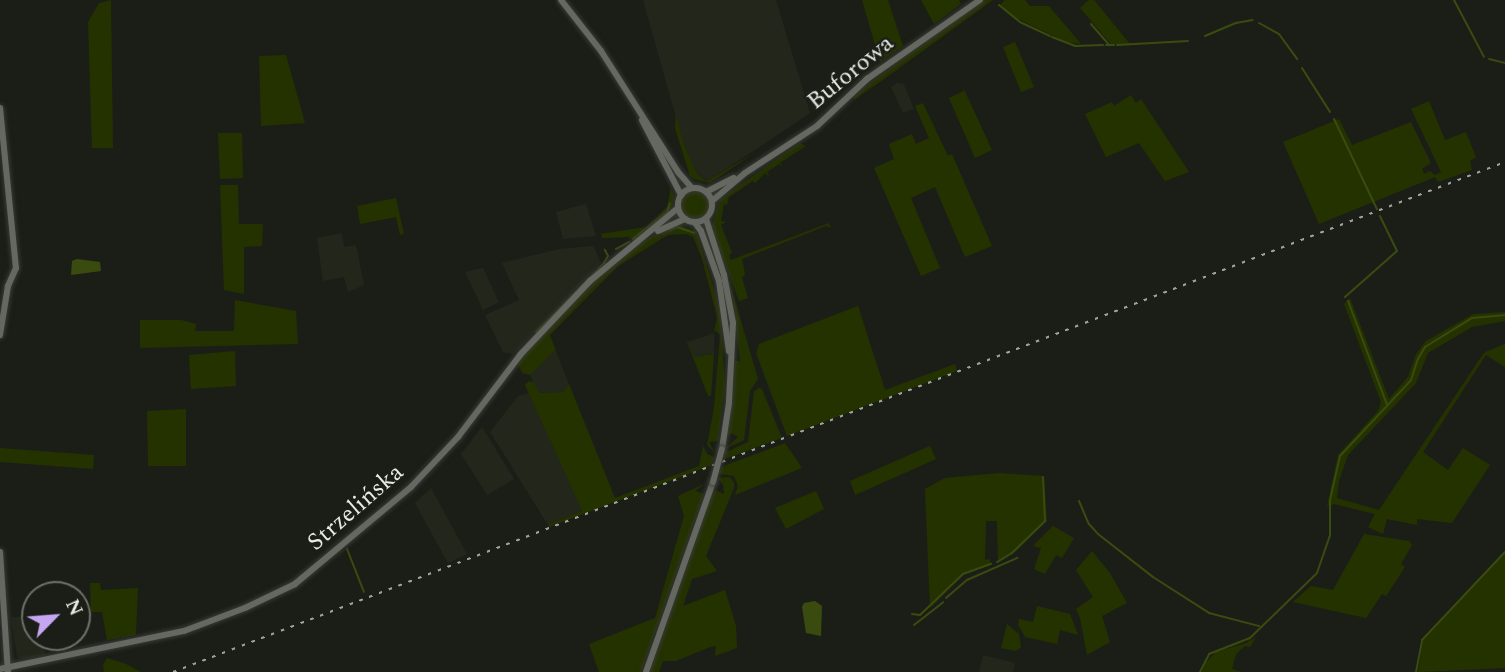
<!DOCTYPE html>
<html>
<head>
<meta charset="utf-8">
<style>
	body { margin:0 }
	#map { position:relative; width:1505px; height:672px; overflow:hidden; background:#1b1e17; font-family:Spectral,serif }
	div>[style] { position:absolute }
	.built>* { inset:0; background:#23271b }
	.green>* { inset:0; background:#243200 }
	.round { border-radius:50% }
	.water>* { inset:0; background:#3a4b10 }
	.stream>* { height:2px; margin:-1px; padding:0 1px; transform-origin:1px; border-radius:1px; background:#3a4b10 }
	.roads { filter:drop-shadow(0 0 2px #383a36) drop-shadow(0 0 2px #383a36) }
	.secondary>* { height:6px; margin:-3px; padding:0 3px; transform-origin:3px; border-radius:3px; background:#656860 }
	.secondary>.ring { margin:-3px; padding:0; box-sizing:content-box; background:none; border:6px solid #656860; border-radius:50% }
	.rail>* { height:2px; margin-top:-1px; transform-origin:0; background:repeating-linear-gradient(90deg,#a1a49e 0 3.5px,transparent 0 10.5px) }
	.bridges { filter:drop-shadow(0 0 2px #383a36) drop-shadow(0 0 2px #383a36) }
	.secondary-bridge>* { height:6px; margin:-3px; padding:0 3px; transform-origin:3px; border-radius:3px; background:#656860 }
	span { translate:-50% -50%; white-space:nowrap; text-align:center; line-height:1.15; -webkit-text-stroke:5px #1b1e17; paint-order:stroke }
	.street-label { font-size:24px; color:#e9ebe6 }
	.north { position:absolute; left:21px; top:581px; width:70px; height:70px; box-sizing:border-box; background:#1b1e17; border:2px solid #6d706a; border-radius:50%; rotate:65deg; font-size:19px; font-weight:700; line-height:28px; text-align:center; color:#e9ebe6 }
	.north::after { content:''; display:block; margin:auto; width:24px; height:32px; background:#c5a7f1; clip-path:polygon(50% 0,100% 100%,50% 72%,0 100%) }
</style>
</head>
<body>
<div id="map">
	<div class="built">
		<div style="clip-path:polygon(643px 0,776px 0,810px 113px,708px 181px,697px 174px,683px 142px)"></div>
		<div style="clip-path:polygon(897px 83px,904px 84px,914px 109px,903px 113px,891px 87px)"></div>
		<div style="clip-path:polygon(586px 204px,596px 236px,563px 239px,556px 212px)"></div>
		<div style="clip-path:polygon(342px 233px,344px 247px,356px 245px,364px 285px,348px 292px,344px 277px,323px 281px,317px 238px)"></div>
		<div style="clip-path:polygon(593px 246px,601px 263px,513px 354px,503px 352px,485px 315px,519px 300px,502px 263px,559px 249px)"></div>
		<div style="clip-path:polygon(483px 268px,499px 302px,483px 310px,465px 272px)"></div>
		<div style="clip-path:polygon(714px 333px,714px 354px,694px 357px,688px 342px)"></div>
		<div style="clip-path:polygon(555px 350px,569px 384px,563px 392px,538px 393px,530px 375px)"></div>
		<div style="clip-path:polygon(529px 393px,582px 511px,548px 525px,490px 432px,518px 396px)"></div>
		<div style="clip-path:polygon(482px 427px,514px 479px,487px 495px,461px 454px)"></div>
		<div style="clip-path:polygon(431px 488px,467px 554px,448px 563px,415px 503px)"></div>
		<div style="clip-path:polygon(11px 617px,30px 617px,35px 637px,43px 637px,45px 655px,22px 659px,17px 657px)"></div>
		<div style="clip-path:polygon(983px 655px,1015px 663px,1013px 672px,979px 672px)"></div>
	</div>
	<div class="green">
		<div style="clip-path:polygon(111px 0,113px 148px,92px 148px,88px 22px,99px 3px)"></div>
		<div style="clip-path:polygon(862px 0,888px 0,903px 46px,880px 62px)"></div>
		<div style="clip-path:polygon(921px 0,959px 0,961px 4px,934px 24px)"></div>
		<div style="clip-path:polygon(984px 0,993px 0,883px 80px,855px 99px,852px 96px)"></div>
		<div style="clip-path:polygon(1005px 0,1025px 0,1030px 6px,1049px 6px,1081px 44px,1066px 42px,1014px 17px,1000px 5px)"></div>
		<div style="clip-path:polygon(1089px 0,1094px 0,1130px 44px,1111px 44px,1080px 8px)"></div>
		<div style="clip-path:polygon(1015px 42px,1034px 87px,1021px 92px,1003px 47px)"></div>
		<div style="clip-path:polygon(286px 55px,305px 123px,261px 126px,259px 56px)"></div>
		<div style="clip-path:polygon(962px 85px,992px 150px,975px 158px,949px 98px,964px 91px)"></div>
		<div style="clip-path:polygon(1131px 95px,1136px 103px,1141px 99px,1189px 172px,1165px 181px,1139px 143px,1106px 157px,1085px 114px,1112px 102px,1114px 106px)"></div>
		<div style="clip-path:polygon(1429px 101px,1445px 140px,1466px 132px,1476px 157px,1470px 161px,1472px 170px,1438px 182px,1435px 177px,1319px 224px,1283px 142px,1339px 119px,1352px 145px,1411px 122px,1431px 163px,1422px 169px,1424px 174px,1430px 171px,1435px 175px,1441px 172px,1411px 109px)"></div>
		<div style="clip-path:polygon(923px 103px,948px 156px,952px 154px,992px 246px,965px 257px,935px 187px,911px 198px,940px 268px,921px 276px,874px 168px,894px 159px,889px 144px,912px 134px,916px 144px,929px 138px,915px 106px)"></div>
		<div style="clip-path:polygon(676px 114px,683px 142px,697px 174px,707px 181px,754px 153px,710px 183px,694px 179px,690px 176px,675px 128px)"></div>
		<div style="clip-path:polygon(218px 133px,242px 133px,243px 178px,220px 179px)"></div>
		<div style="clip-path:polygon(800px 143px,806px 146px,780px 163px,783px 168px,779px 164px,767px 172px,770px 177px,765px 173px,755px 183px,753px 181px,729px 197px,727px 205px,724px 204px,721px 221px,726px 222px,721px 225px,732px 253px,729px 255px,731px 260px,829px 223px,831px 228px,826px 226px,742px 259px,745px 274px,742px 278px,748px 298px,739px 301px,721px 253px,758px 379px,750px 391px,744px 440px,725px 449px,738px 437px,731px 433px,727px 438px,735px 351px,735px 361px,740px 361px,733px 300px,712px 226px,720px 199px)"></div>
		<div style="clip-path:polygon(220px 185px,238px 185px,239px 224px,263px 224px,262px 246px,244px 247px,244px 294px,224px 290px)"></div>
		<div style="clip-path:polygon(671px 187px,674px 197px,670px 214px,634px 241px,629px 237px,602px 238px,601px 234px,646px 227px,667px 207px)"></div>
		<div class="round" style="left:681px;top:191px;width:28px;height:28px"></div>
		<div style="clip-path:polygon(396px 198px,404px 234px,400px 235px,396px 217px,360px 224px,357px 206px)"></div>
		<div style="clip-path:polygon(677px 224px,696px 231px,720px 308px,725px 386px,718px 441px,709px 442px,715px 453px,707px 445px,714px 408px,720px 335px,716px 331px,688px 342px,694px 357px,714px 354px,711px 396px,708px 396px,687px 342px,714px 332px,717px 317px,702px 259px,693px 237px,687px 234px,668px 235px,618px 266px,550px 335px,563px 369px,555px 350px,530px 375px,522px 373px,518px 363px,539px 336px,610px 265px,647px 239px,657px 234px,662px 237px,661px 232px)"></div>
		<div style="clip-path:polygon(1350px 298px,1389px 399px,1408px 377px,1416px 354px,1426px 341px,1473px 314px,1505px 312px,1505px 321px,1472px 327px,1428px 353px,1416px 383px,1348px 455px,1339px 481px,1337px 498px,1379px 510px,1479px 360px,1485px 352px,1505px 344px,1505px 367px,1486px 355px,1423px 452px,1448px 470px,1463px 448px,1490px 465px,1452px 523px,1417px 519px,1417px 525px,1387px 519px,1383px 534px,1368px 527px,1375px 514px,1334px 504px,1327px 506px,1338px 455px,1378px 411px,1381px 402px,1344px 304px)"></div>
		<div style="clip-path:polygon(235px 300px,296px 311px,298px 344px,140px 348px,140px 320px,181px 320px,196px 324px,195px 331px,234px 331px)"></div>
		<div style="clip-path:polygon(858px 306px,885px 390px,955px 364px,957px 371px,787px 436px,756px 353px,759px 344px)"></div>
		<div style="clip-path:polygon(235px 351px,236px 386px,191px 389px,189px 355px)"></div>
		<div style="clip-path:polygon(529px 381px,533px 382px,540px 393px,563px 392px,569px 384px,615px 498px,699px 466px,703px 446px,707px 454px,714px 457px,712px 465px,549px 527px,548px 525px,582px 511px,525px 385px)"></div>
		<div style="clip-path:polygon(759px 388px,762px 389px,782px 438px,722px 460px,724px 453px,748px 442px,754px 391px)"></div>
		<div style="clip-path:polygon(186px 409px,186px 466px,148px 466px,147px 411px)"></div>
		<div style="clip-path:polygon(785px 443px,802px 468px,735px 495px,738px 486px,734px 476px,719px 474px,721px 467px)"></div>
		<div style="clip-path:polygon(930px 446px,936px 459px,855px 495px,850px 481px)"></div>
		<div style="clip-path:polygon(0 448px,94px 455px,93px 469px,0 462px)"></div>
		<div style="clip-path:polygon(999px 473px,1044px 476px,1047px 521px,1015px 552px,998px 563px,997px 521px,986px 521px,985px 560px,990px 559px,990px 565px,964px 574px,930px 608px,925px 489px,945px 478px)"></div>
		<div style="clip-path:polygon(729px 477px,734px 482px,734px 488px,706px 556px,717px 571px,692px 579px,683px 606px,725px 590px,736px 626px,737px 648px,715px 656px,716px 646px,710px 647px,676px 661px,663px 661px,659px 672px,650px 672px,713px 489px,724px 494px,723px 485px,717px 478px)"></div>
		<div style="clip-path:polygon(706px 483px,695px 491px,704px 494px,641px 672px,599px 672px,589px 644px,655px 618px,684px 516px,678px 496px)"></div>
		<div style="clip-path:polygon(816px 491px,824px 509px,786px 529px,775px 508px)"></div>
		<div style="clip-path:polygon(1053px 526px,1074px 538px,1062px 558px,1056px 555px,1045px 574px,1034px 569px,1041px 548px,1033px 546px)"></div>
		<div style="clip-path:polygon(1364px 534px,1409px 541px,1412px 545px,1401px 564px,1405px 567px,1386px 596px,1382px 594px,1366px 618px,1293px 602px,1311px 586px,1333px 590px)"></div>
		<div style="clip-path:polygon(1092px 551px,1110px 573px,1127px 603px,1102px 616px,1110px 642px,1087px 655px,1080px 618px,1076px 609px,1093px 597px,1076px 570px)"></div>
		<div style="clip-path:polygon(1505px 553px,1505px 668px,1418px 672px,1423px 640px)"></div>
		<div style="clip-path:polygon(90px 583px,100px 583px,101px 590px,138px 588px,136px 635px,107px 640px,102px 612px,91px 612px)"></div>
		<div style="clip-path:polygon(1037px 606px,1070px 614px,1078px 635px,1060px 630px,1057px 644px,1025px 637px,1018px 625px,1019px 619px,1033px 622px)"></div>
		<div style="clip-path:polygon(1007px 624px,1019px 634px,1021px 647px,1016px 651px,1001px 648px)"></div>
		<div style="clip-path:polygon(1256px 637px,1250px 647px,1245px 646px,1236px 654px,1232px 669px,1241px 672px,1202px 672px,1206px 662px,1216px 652px,1246px 643px)"></div>
		<div style="clip-path:polygon(107px 658px,126px 664px,141px 672px,104px 672px,103px 665px)"></div>
	</div>
	<div class="water">
		<div style="clip-path:polygon(77px 259px,100px 262px,101px 271px,71px 275px,72px 261px)"></div>
		<div style="clip-path:polygon(815px 601px,822px 606px,821px 636px,806px 633px,802px 607px,804px 603px)"></div>
	</div>
	<div class="stream">
		<div style="left:1454px;top:0;width:64px;rotate:62.2deg"></div>
		<div style="left:999px;top:5px;width:28px;rotate:39deg"></div>
		<div style="left:1022px;top:23px;width:31px;rotate:25deg"></div>
		<div style="left:1259px;top:23px;width:23px;rotate:29deg"></div>
		<div style="left:1279px;top:34px;width:31px;rotate:54deg"></div>
		<div style="left:1091px;top:24px;width:28px;rotate:49deg"></div>
		<div style="left:1205px;top:36px;width:34px;rotate:-23deg"></div>
		<div style="left:1236px;top:23px;width:17px;rotate:-10deg"></div>
		<div style="left:1052px;top:37px;width:25px;rotate:21deg"></div>
		<div style="left:1075px;top:46px;width:28px;rotate:-2deg"></div>
		<div style="left:1106px;top:45px;width:8px"></div>
		<div style="left:1117px;top:45px;width:71px;rotate:-3.2deg"></div>
		<div style="left:1489px;top:59px;width:16px;rotate:14deg"></div>
		<div style="left:1302px;top:68px;width:52px;rotate:57.5deg"></div>
		<div style="left:1334px;top:119px;width:100px;rotate:64.5deg"></div>
		<div style="left:670px;top:230px;width:8px;rotate:-23deg"></div>
		<div style="left:677px;top:227px;width:18px;rotate:19deg"></div>
		<div style="left:633px;top:239px;width:43px;rotate:-38.5deg"></div>
		<div style="left:667px;top:212px;width:9px;rotate:-72deg"></div>
		<div style="left:616px;top:249px;width:15px;rotate:-28deg"></div>
		<div style="left:1345px;top:297px;width:69px;rotate:-41.5deg"></div>
		<div style="left:1397px;top:251px;width:39px;rotate:-116deg"></div>
		<div style="left:1348px;top:301px;width:111px;rotate:69.4deg"></div>
		<div style="left:536px;top:332px;width:97px;rotate:-45.4deg"></div>
		<div style="left:604px;top:263px;width:8px;rotate:-60deg"></div>
		<div style="left:608px;top:256px;width:7px;rotate:-117deg"></div>
		<div style="left:1079px;top:501px;width:25px;rotate:67deg"></div>
		<div style="left:1089px;top:524px;width:13px;rotate:48deg"></div>
		<div style="left:1098px;top:534px;width:70px;rotate:38deg"></div>
		<div style="left:1153px;top:577px;width:67px;rotate:32.7deg"></div>
		<div style="left:1209px;top:613px;width:52px;rotate:14.6deg"></div>
		<div style="left:347px;top:549px;width:46px;rotate:68.4deg"></div>
		<div style="left:997px;top:562px;width:17px;rotate:-31deg"></div>
		<div style="left:1012px;top:553px;width:46px;rotate:-44.1deg"></div>
		<div style="left:1045px;top:521px;width:44px;rotate:-92.6deg"></div>
		<div style="left:946px;top:598px;width:28px;rotate:-41deg"></div>
		<div style="left:967px;top:580px;width:55px;rotate:-23.7deg"></div>
		<div style="left:912px;top:614px;width:8px;rotate:7deg"></div>
		<div style="left:920px;top:615px;width:59px;rotate:-43.6deg"></div>
		<div style="left:963px;top:574px;width:30px;rotate:-20deg"></div>
		<div style="left:914px;top:625px;width:37px;rotate:-38deg"></div>
		<div style="left:1200px;top:672px;width:20px;rotate:-63deg"></div>
		<div style="left:1209px;top:654px;width:44px;rotate:-21.3deg"></div>
		<div style="left:1250px;top:638px;width:93px;rotate:-44.1deg"></div>
		<div style="left:1317px;top:573px;width:39px;rotate:-71deg"></div>
		<div style="left:1330px;top:536px;width:36px;rotate:-90deg"></div>
		<div style="left:1330px;top:500px;width:45px;rotate:-77.2deg"></div>
		<div style="left:1340px;top:456px;width:104px;rotate:-46.9deg"></div>
		<div style="left:1411px;top:380px;width:22px;rotate:-72deg"></div>
		<div style="left:1418px;top:359px;width:14px;rotate:-60deg"></div>
		<div style="left:1425px;top:347px;width:55px;rotate:-31.7deg"></div>
		<div style="left:1472px;top:318px;width:33px;rotate:-5deg"></div>
		<div style="left:1416px;top:672px;width:33px;rotate:-79deg"></div>
		<div style="left:1422px;top:640px;width:121px;rotate:-46.7deg"></div>
	</div>
	<div class="roads">
		<div class="secondary">
			<div style="left:561px;top:0;width:65px;rotate:51.9deg"></div>
			<div style="left:601px;top:51px;width:143px;rotate:57.5deg"></div>
			<div style="left:678px;top:172px;width:21px;rotate:49deg"></div>
			<div style="left:0;top:108px;width:161px;rotate:84.3deg"></div>
			<div style="left:16px;top:268px;width:20px;rotate:114deg"></div>
			<div style="left:8px;top:286px;width:50px;rotate:99.3deg"></div>
			<div style="left:642px;top:120px;width:85px;rotate:62.5deg"></div>
			<div class="ring" style="left:678px;top:188px;width:28px;height:28px"></div>
			<div style="left:706px;top:192px;width:31px;rotate:-27deg"></div>
			<div style="left:712px;top:201px;width:43px;rotate:-40.3deg"></div>
			<div style="left:745px;top:173px;width:86px;rotate:-33.1deg"></div>
			<div style="left:817px;top:126px;width:69px;rotate:-43.2deg"></div>
			<div style="left:867px;top:79px;width:138px;rotate:-35deg"></div>
			<div style="left:706px;top:219px;width:59px;rotate:72.2deg"></div>
			<div style="left:724px;top:275px;width:49px;rotate:79.4deg"></div>
			<div style="left:733px;top:323px;width:80px;rotate:92.9deg"></div>
			<div style="left:729px;top:403px;width:47px;rotate:98.7deg"></div>
			<div style="left:695px;top:223px;width:10px;rotate:53deg"></div>
			<div style="left:701px;top:231px;width:53px;rotate:70.2deg"></div>
			<div style="left:719px;top:281px;width:71px;rotate:81.9deg"></div>
			<div style="left:658px;top:231px;width:30px;rotate:-24deg"></div>
			<div style="left:0;top:552px;width:120px;rotate:86.2deg"></div>
			<div style="left:0;top:669px;width:188px;rotate:-11.7deg"></div>
			<div style="left:184px;top:631px;width:65px;rotate:-20.7deg"></div>
			<div style="left:245px;top:608px;width:55px;rotate:-25.6deg"></div>
			<div style="left:295px;top:584px;width:151px;rotate:-39.9deg"></div>
			<div style="left:411px;top:487px;width:69px;rotate:-46.8deg"></div>
			<div style="left:458px;top:437px;width:104px;rotate:-52.8deg"></div>
			<div style="left:521px;top:354px;width:100px;rotate:-46.6deg"></div>
			<div style="left:590px;top:281px;width:114px;rotate:-39.7deg"></div>
			<div style="left:646px;top:672px;width:201px;rotate:-70.6deg"></div>
		</div>
	</div>
	<div class="rail">
		<div style="left:173px;top:672px;width:1426px;rotate:-20.95deg"></div>
	</div>
	<div class="bridges">
		<div class="secondary-bridge">
			<div style="left:713px;top:482px;width:34px;rotate:-75deg"></div>
		</div>
	</div>
	<div class="street-label">
		<span style="left:851px;top:73px;rotate:-39deg">Buforowa</span>
		<span style="left:356px;top:508px;rotate:-41deg">Strzelińska</span>
	</div>
	<div class="north">N</div>
</div>
</body>
</html>
